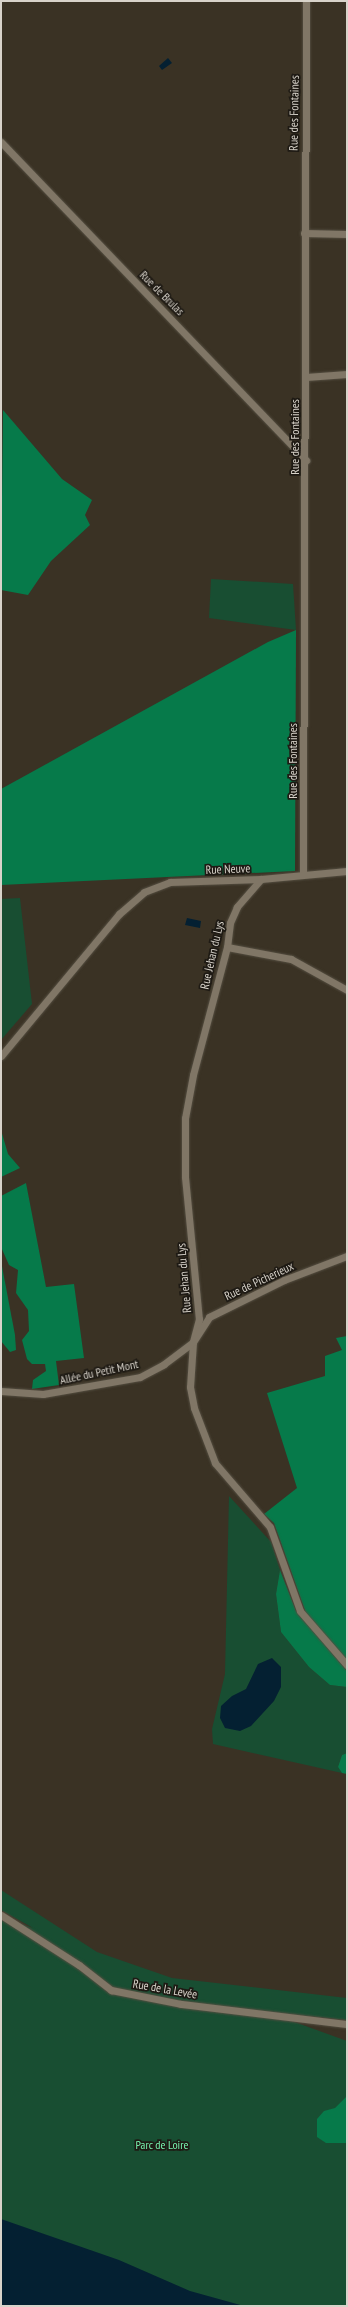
<!DOCTYPE html>
<html>
<head>
<meta charset="utf-8">
<style>
	body { margin:0 }
	#map { position:relative; width:348px; height:2307px; overflow:hidden; background:#3a3224; font-family:"PT Sans Narrow",sans-serif }
	div>[style] { position:absolute }
	.green>* { inset:0; background:#184e32 }
	.forest>* { inset:0; background:#067a4a }
	.water>* { inset:0; background:#042032 }
	.roads { filter:drop-shadow(0 0 1px #544e41) drop-shadow(0 0 1px #544e41) }
	.street>* { height:7px; margin:-3.5px; padding:0 3.5px; transform-origin:3.5px; border-radius:3.5px; background:#807666 }
	span { translate:-50% -50%; white-space:nowrap; text-align:center; line-height:1.15; -webkit-text-stroke:3.5px #1e1a14; paint-order:stroke }
	.street-label { font-size:12px; color:#d8d3ca }
	.park-label { font-size:12px; color:#77f4af }
	.frame { position:absolute; inset:0; border:2px solid #d8d3ca; pointer-events:none }
</style>
</head>
<body>
<div id="map">
	<div class="green">
		<div style="clip-path:polygon(211px 579px,293px 584px,296px 630px,209px 618px)"></div>
		<div style="clip-path:polygon(20px 898px,32px 1004px,1px 1040px,1px 899px)"></div>
		<div style="clip-path:polygon(229px 1496px,271px 1542px,280px 1570px,276px 1594px,281px 1632px,309px 1667px,330px 1685px,347px 1687px,347px 1753px,342px 1755px,338px 1767px,342px 1773px,213px 1744px,212px 1729px,225px 1674px)"></div>
		<div style="clip-path:polygon(1px 1890px,97px 1952px,172px 1978px,347px 1998px,347px 2020px,267px 2012px,347px 2041px,347px 2306px,1px 2306px,1px 1917px,33px 1928px,1px 1910px)"></div>
	</div>
	<div class="forest">
		<div style="clip-path:polygon(3px 410px,62px 479px,92px 500px,85px 515px,90px 525px,51px 561px,28px 595px,1px 590px)"></div>
		<div style="clip-path:polygon(296px 630px,295px 871px,1px 885px,1px 789px,268px 642px)"></div>
		<div style="clip-path:polygon(1px 1130px,8px 1154px,20px 1168px,1px 1177px)"></div>
		<div style="clip-path:polygon(26px 1183px,46px 1287px,74px 1284px,84px 1358px,56px 1361px,59px 1385px,32px 1389px,33px 1380px,46px 1371px,45px 1364px,32px 1364px,27px 1359px,22px 1340px,29px 1331px,28px 1310px,16px 1293px,18px 1270px,9px 1265px,1px 1247px,1px 1196px)"></div>
		<div style="clip-path:polygon(1px 1261px,15px 1335px,16px 1350px,10px 1352px,1px 1341px)"></div>
		<div style="clip-path:polygon(347px 1336px,347px 1662px,307px 1616px,274px 1523px,264px 1514px,297px 1488px,267px 1393px,325px 1376px,325px 1356px,342px 1350px,336px 1338px)"></div>
		<div style="clip-path:polygon(280px 1570px,296px 1611px,347px 1671px,347px 1687px,330px 1685px,309px 1667px,281px 1632px,276px 1594px)"></div>
		<div style="clip-path:polygon(347px 1753px,347px 1774px,342px 1773px,338px 1767px,342px 1755px)"></div>
		<div style="clip-path:polygon(347px 2096px,347px 2143px,326px 2143px,317px 2137px,317px 2119px,324px 2111px,335px 2108px)"></div>
	</div>
	<div class="water">
		<div style="clip-path:polygon(168px 58px,172px 63px,162px 70px,159px 66px)"></div>
		<div style="clip-path:polygon(187px 918px,201px 921px,200px 928px,185px 925px)"></div>
		<div style="clip-path:polygon(272px 1658px,281px 1667px,281px 1687px,274px 1701px,251px 1726px,240px 1731px,225px 1728px,220px 1718px,221px 1706px,232px 1696px,246px 1689px,258px 1664px)"></div>
		<div style="clip-path:polygon(1px 2219px,119px 2260px,190px 2291px,244px 2306px,1px 2306px)"></div>
	</div>
	<div class="roads">
		<div class="street">
			<div style="left:1px;top:142px;width:441px;rotate:46.2deg"></div>
			<div style="left:304px;top:233px;width:43px;rotate:1.3deg"></div>
			<div style="left:306px;top:377px;width:41px;rotate:-4.2deg"></div>
			<div style="left:303px;top:874px;width:873px;rotate:-89.8deg"></div>
			<div style="left:261px;top:879px;width:37px;rotate:131deg"></div>
			<div style="left:237px;top:907px;width:17px;rotate:114deg"></div>
			<div style="left:230px;top:923px;width:24px;rotate:97deg"></div>
			<div style="left:227px;top:947px;width:132px;rotate:104.9deg"></div>
			<div style="left:193px;top:1075px;width:44px;rotate:100.5deg"></div>
			<div style="left:185px;top:1118px;width:59px;rotate:90deg"></div>
			<div style="left:185px;top:1177px;width:143px;rotate:84.4deg"></div>
			<div style="left:199px;top:1319px;width:24px;rotate:105deg"></div>
			<div style="left:193px;top:1342px;width:45px;rotate:93.8deg"></div>
			<div style="left:190px;top:1387px;width:21px;rotate:79deg"></div>
			<div style="left:194px;top:1408px;width:59px;rotate:69.1deg"></div>
			<div style="left:215px;top:1463px;width:84px;rotate:49.3deg"></div>
			<div style="left:270px;top:1527px;width:89px;rotate:70.3deg"></div>
			<div style="left:300px;top:1611px;width:72px;rotate:49deg"></div>
			<div style="left:227px;top:947px;width:65px;rotate:10.6deg"></div>
			<div style="left:291px;top:959px;width:64px;rotate:29deg"></div>
			<div style="left:1px;top:1056px;width:185px;rotate:-50.3deg"></div>
			<div style="left:119px;top:914px;width:33px;rotate:-41deg"></div>
			<div style="left:144px;top:892px;width:28px;rotate:-21deg"></div>
			<div style="left:170px;top:882px;width:91px;rotate:-1.9deg"></div>
			<div style="left:261px;top:879px;width:86px;rotate:-5.3deg"></div>
			<div style="left:1px;top:1391px;width:42px;rotate:4.1deg"></div>
			<div style="left:43px;top:1394px;width:98px;rotate:-9.9deg"></div>
			<div style="left:140px;top:1377px;width:27px;rotate:-28deg"></div>
			<div style="left:164px;top:1364px;width:36px;rotate:-37deg"></div>
			<div style="left:193px;top:1342px;width:30px;rotate:-57deg"></div>
			<div style="left:209px;top:1317px;width:84px;rotate:-26.3deg"></div>
			<div style="left:284px;top:1280px;width:67px;rotate:-20.9deg"></div>
			<div style="left:1px;top:1915px;width:93px;rotate:32.7deg"></div>
			<div style="left:79px;top:1965px;width:41px;rotate:38deg"></div>
			<div style="left:111px;top:1990px;width:71px;rotate:11.3deg"></div>
			<div style="left:181px;top:2004px;width:167px;rotate:6.9deg"></div>
		</div>
	</div>
	<div class="street-label">
		<span style="left:294px;top:113px;rotate:-89deg">Rue des Fontaines</span>
		<span style="left:162px;top:293px;rotate:45deg">Rue de Brulas</span>
		<span style="left:295px;top:437px;rotate:-90deg">Rue des Fontaines</span>
		<span style="left:293px;top:761px;rotate:-90deg">Rue des Fontaines</span>
		<span style="left:228px;top:869px;rotate:-2deg">Rue Neuve</span>
		<span style="left:212px;top:955px;rotate:-77deg">Rue Jehan du Lys</span>
		<span style="left:184px;top:1278px;rotate:-95deg">Rue Jehan du Lys</span>
		<span style="left:259px;top:1281px;rotate:-25deg">Rue de Picherieux</span>
		<span style="left:99px;top:1372px;rotate:-12deg">Allée du Petit Mont</span>
		<span style="left:165px;top:1989px;rotate:10deg">Rue de la Levée</span>
	</div>
	<div class="park-label">
		<span style="left:162px;top:2145px">Parc de Loire</span>
	</div>
	<div class="frame"></div>
</div>
</body>
</html>
